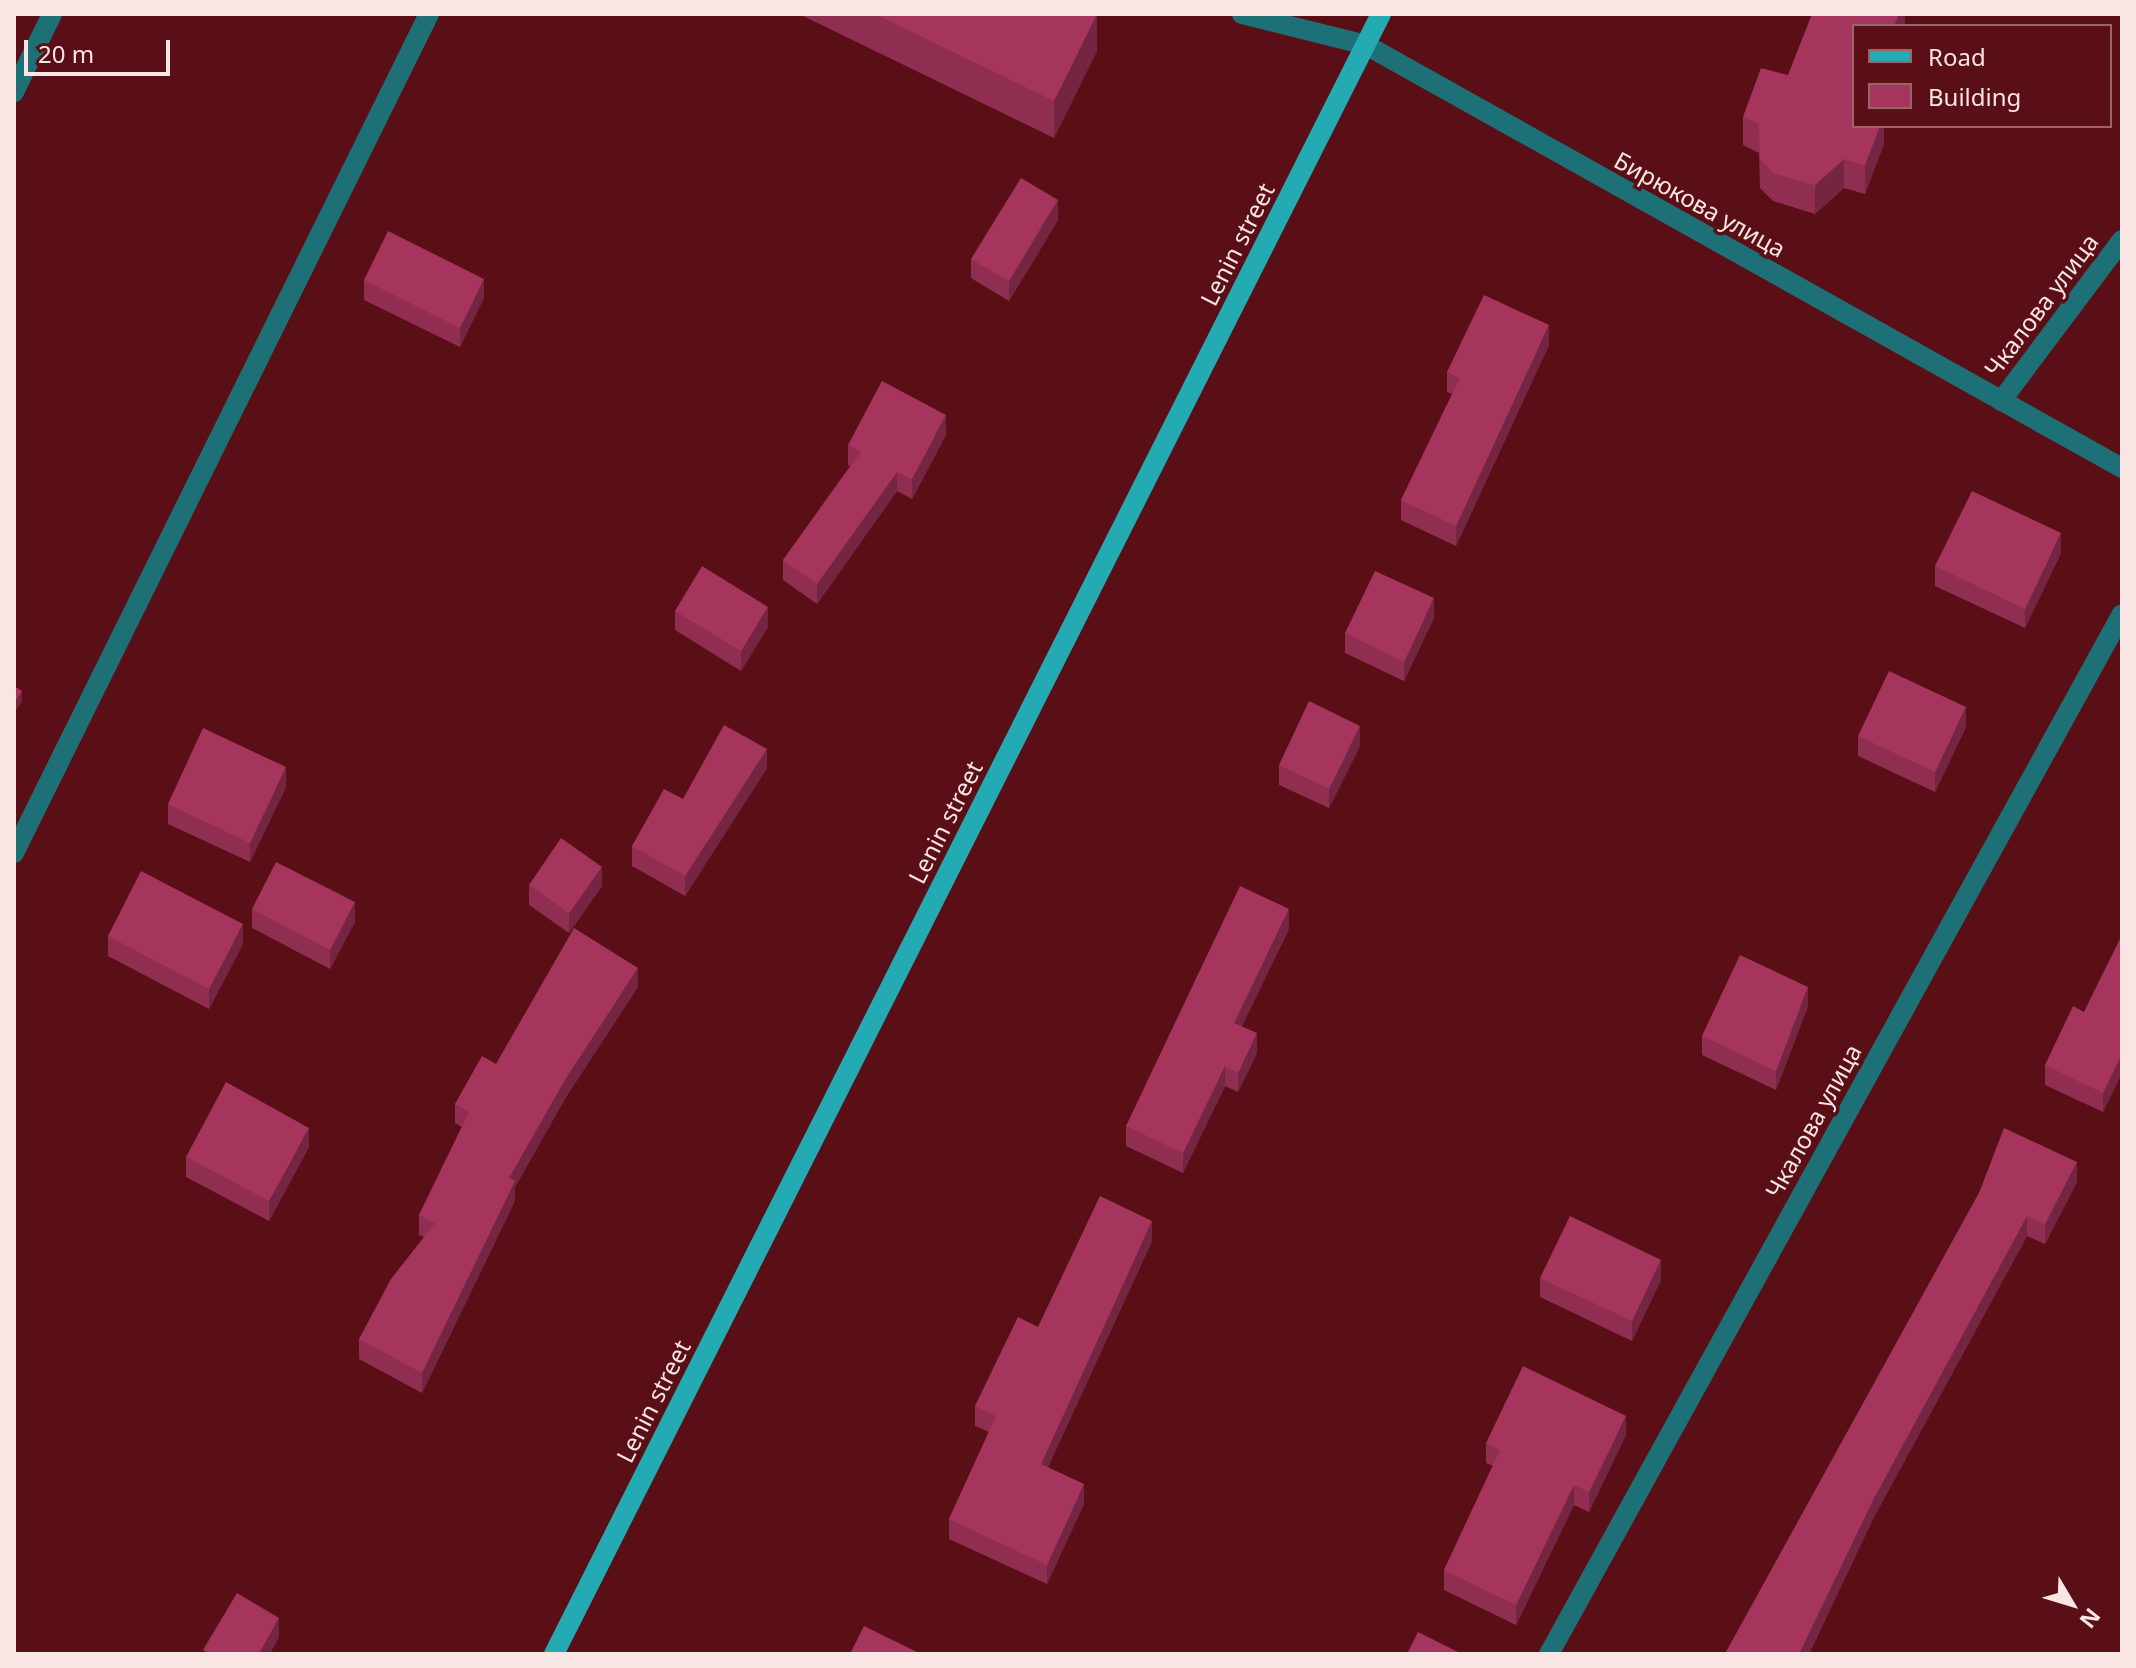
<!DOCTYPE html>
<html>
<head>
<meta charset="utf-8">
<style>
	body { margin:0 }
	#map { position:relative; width:2136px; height:1668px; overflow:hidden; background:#5a0e15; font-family:"Noto Sans",sans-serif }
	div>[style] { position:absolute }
	.service>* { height:20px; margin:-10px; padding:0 10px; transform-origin:10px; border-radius:10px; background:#1d7176 }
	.minor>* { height:20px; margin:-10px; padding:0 10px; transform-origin:10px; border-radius:10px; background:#1d7176 }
	.primary>* { height:20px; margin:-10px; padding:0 10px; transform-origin:10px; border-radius:10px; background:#23aab3 }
	.wall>* { inset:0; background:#8f2e51 }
	.shaded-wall>* { inset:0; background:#742542 }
	.building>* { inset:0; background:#a6355e }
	span { translate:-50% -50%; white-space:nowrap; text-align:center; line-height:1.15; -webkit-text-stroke:7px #5a0e15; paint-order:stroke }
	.street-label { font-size:24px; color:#f9e5e4 }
	.frame { position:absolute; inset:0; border:16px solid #f9e5e4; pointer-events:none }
	.legend { position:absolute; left:1852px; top:24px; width:260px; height:104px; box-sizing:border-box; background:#5a0e15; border:2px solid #9a6468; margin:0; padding:10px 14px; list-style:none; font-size:24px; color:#f9e5e4 }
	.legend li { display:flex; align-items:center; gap:16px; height:40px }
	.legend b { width:40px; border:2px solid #9a6468 }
	.north { position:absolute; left:2032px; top:1564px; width:80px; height:80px; -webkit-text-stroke:6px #5a0e15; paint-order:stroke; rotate:128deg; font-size:22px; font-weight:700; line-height:32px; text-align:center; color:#f9e5e4 }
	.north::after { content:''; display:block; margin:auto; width:28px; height:36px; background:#f9e5e4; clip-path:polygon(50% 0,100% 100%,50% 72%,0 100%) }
	.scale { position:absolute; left:24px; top:40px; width:146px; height:36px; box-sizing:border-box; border:4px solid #f9e5e4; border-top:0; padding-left:10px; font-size:24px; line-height:28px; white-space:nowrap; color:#f9e5e4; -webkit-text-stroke:6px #5a0e15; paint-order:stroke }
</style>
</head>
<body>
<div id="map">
	<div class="service">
		<div style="left:14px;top:92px;width:87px;rotate:-64deg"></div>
	</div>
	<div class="minor">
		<div style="left:1242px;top:14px;width:128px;rotate:14deg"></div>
		<div style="left:1366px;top:45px;width:866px;rotate:29.23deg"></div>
		<div style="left:2001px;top:401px;width:201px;rotate:-53.1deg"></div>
		<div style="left:14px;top:853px;width:936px;rotate:-63.68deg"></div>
		<div style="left:1549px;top:1654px;width:1187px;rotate:-61.15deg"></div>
	</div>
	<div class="primary">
		<div style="left:554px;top:1654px;width:1837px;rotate:-63.24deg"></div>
	</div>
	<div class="wall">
		<div style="clip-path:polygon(799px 14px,1097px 14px,1097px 51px,1054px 138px)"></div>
		<div style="clip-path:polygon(1905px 14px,1905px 26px,1854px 126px,1884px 126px,1884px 144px,1865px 194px,1844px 188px,1815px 214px,1773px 201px,1760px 188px,1759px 153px,1743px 145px,1743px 117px,1788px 75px)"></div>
		<div style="clip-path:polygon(1058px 220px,1009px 301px,971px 278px,971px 259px)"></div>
		<div style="clip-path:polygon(364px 280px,484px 298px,460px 347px,364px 300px)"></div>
		<div style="clip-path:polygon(1549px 345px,1456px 546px,1401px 520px,1401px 500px,1452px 394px,1447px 392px,1447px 372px)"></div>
		<div style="clip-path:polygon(946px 435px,912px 499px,897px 491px,817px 604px,783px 580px,783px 560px,850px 466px,848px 465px,848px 445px)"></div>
		<div style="clip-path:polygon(2061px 553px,2025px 628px,1935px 586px,1935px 566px)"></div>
		<div style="clip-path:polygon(675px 611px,768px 627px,741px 671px,675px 630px)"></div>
		<div style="clip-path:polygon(1434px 618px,1404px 681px,1345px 653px,1345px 633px)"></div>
		<div style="clip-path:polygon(1966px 727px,1935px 792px,1858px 756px,1858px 736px)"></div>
		<div style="clip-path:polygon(1360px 746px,1329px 808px,1279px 785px,1279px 765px)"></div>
		<div style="clip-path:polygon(767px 768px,685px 896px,632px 866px,632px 846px,683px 799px)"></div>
		<div style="clip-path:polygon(286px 787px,250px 862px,168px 824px,168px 804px)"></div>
		<div style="clip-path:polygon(529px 885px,602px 886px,569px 933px,529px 905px)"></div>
		<div style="clip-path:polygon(252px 909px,355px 922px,330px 969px,252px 928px)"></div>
		<div style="clip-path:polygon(1289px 929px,1242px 1026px,1257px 1053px,1238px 1092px,1225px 1086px,1183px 1173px,1126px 1146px,1126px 1126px)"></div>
		<div style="clip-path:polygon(2122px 935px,2122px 1073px,2103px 1112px,2045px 1085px,2045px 1065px,2084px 1012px)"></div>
		<div style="clip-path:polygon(108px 936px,243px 944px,209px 1009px,108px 956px)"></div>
		<div style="clip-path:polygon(638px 987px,566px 1097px,515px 1187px,515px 1201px,422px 1393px,359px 1359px,359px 1339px,424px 1237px,419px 1235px,419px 1215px,462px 1127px,455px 1123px,455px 1104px,496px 1064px)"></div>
		<div style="clip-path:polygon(1808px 1006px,1776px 1090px,1702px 1055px,1702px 1036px)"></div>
		<div style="clip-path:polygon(309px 1147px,269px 1221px,186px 1177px,186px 1157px)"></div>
		<div style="clip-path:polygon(2077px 1182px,2045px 1244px,2027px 1236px,1873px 1519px,1809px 1654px,1725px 1654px,1979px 1193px)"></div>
		<div style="clip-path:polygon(1152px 1241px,1048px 1467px,1084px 1504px,1047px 1584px,949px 1539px,949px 1519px,989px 1432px,975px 1426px,975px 1406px,1038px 1327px)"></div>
		<div style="clip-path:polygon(1540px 1278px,1661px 1280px,1632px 1341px,1540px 1297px)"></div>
		<div style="clip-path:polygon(1626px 1435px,1589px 1512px,1574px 1505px,1516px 1625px,1444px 1590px,1444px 1570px,1493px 1466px,1486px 1463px,1486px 1443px)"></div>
	</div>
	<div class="shaded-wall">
		<div style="clip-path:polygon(1097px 14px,1097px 51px,1054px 138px,1054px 101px)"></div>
		<div style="clip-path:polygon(1899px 14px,1905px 14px,1905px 26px,1894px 26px)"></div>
		<div style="clip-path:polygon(1880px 126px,1884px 126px,1884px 144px,1865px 194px,1865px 165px)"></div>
		<div style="clip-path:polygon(1844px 159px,1844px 188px,1815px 214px,1815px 185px)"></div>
		<div style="clip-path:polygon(1058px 200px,1058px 220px,1009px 301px,1009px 281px)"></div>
		<div style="clip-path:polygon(484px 279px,484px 298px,460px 347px,460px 328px)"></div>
		<div style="clip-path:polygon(1549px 325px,1549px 345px,1456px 546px,1456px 526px)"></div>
		<div style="clip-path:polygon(946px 415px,946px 435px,912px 499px,912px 479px)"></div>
		<div style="clip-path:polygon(897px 472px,897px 491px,817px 604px,817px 584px)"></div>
		<div style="clip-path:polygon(2061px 533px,2061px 553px,2025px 628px,2025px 609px)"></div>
		<div style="clip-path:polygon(1434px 598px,1434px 618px,1404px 681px,1404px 662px)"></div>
		<div style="clip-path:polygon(768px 607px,768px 627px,741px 671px,741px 651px)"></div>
		<div style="clip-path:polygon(22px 691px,22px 701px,14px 714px,14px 704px)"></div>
		<div style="clip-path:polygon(1966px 707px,1966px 727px,1935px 792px,1935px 772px)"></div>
		<div style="clip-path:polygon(1360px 726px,1360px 746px,1329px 808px,1329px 789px)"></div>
		<div style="clip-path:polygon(767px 749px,767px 768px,685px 896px,685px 876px)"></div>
		<div style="clip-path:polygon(286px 767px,286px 787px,250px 862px,250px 843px)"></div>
		<div style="clip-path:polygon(602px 867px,602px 886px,569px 933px,569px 913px)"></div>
		<div style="clip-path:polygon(355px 902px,355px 922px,330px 969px,330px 950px)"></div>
		<div style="clip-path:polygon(1289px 909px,1289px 929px,1234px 1042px,1234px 1023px)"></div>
		<div style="clip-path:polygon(243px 924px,243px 944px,209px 1009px,209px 989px)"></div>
		<div style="clip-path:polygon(638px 968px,638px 987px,566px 1097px,515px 1187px,515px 1201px,422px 1393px,422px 1373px,509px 1178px,566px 1078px)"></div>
		<div style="clip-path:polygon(1808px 987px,1808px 1006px,1776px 1090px,1776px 1071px)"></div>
		<div style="clip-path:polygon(1257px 1033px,1257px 1053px,1238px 1092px,1238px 1073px)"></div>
		<div style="clip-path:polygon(2122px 1054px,2122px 1073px,2103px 1112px,2103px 1093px)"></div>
		<div style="clip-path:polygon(1225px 1066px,1225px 1086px,1183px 1173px,1183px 1153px)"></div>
		<div style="clip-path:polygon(309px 1128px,309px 1147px,269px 1221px,269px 1201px)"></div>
		<div style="clip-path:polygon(2077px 1162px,2077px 1182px,2045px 1244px,2045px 1224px)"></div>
		<div style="clip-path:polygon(2027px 1216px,2027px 1236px,1873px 1519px,1809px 1654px,1799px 1654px,1873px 1500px)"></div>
		<div style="clip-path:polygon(1152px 1221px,1152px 1241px,1041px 1483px,1041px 1464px)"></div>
		<div style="clip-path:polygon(1661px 1260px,1661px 1280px,1632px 1341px,1632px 1321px)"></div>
		<div style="clip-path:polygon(1626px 1416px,1626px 1435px,1589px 1512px,1589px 1492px)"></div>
		<div style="clip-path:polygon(1084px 1484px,1084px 1504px,1047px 1584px,1047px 1565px)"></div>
		<div style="clip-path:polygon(1574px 1485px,1574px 1505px,1516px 1625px,1516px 1605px)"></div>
		<div style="clip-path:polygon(279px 1618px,279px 1637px,270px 1654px,259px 1654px)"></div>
	</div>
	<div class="building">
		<div style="clip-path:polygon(875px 14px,1097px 14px,1054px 101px)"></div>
		<div style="clip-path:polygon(1812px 14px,1899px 14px,1894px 26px,1854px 26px,1854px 126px,1880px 126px,1865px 165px,1844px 159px,1815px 185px,1773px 173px,1760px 159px,1759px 124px,1743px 117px,1761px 68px,1788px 75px)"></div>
		<div style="clip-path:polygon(1021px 178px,1058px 200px,1009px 281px,971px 259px)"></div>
		<div style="clip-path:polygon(388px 231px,484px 279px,460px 328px,364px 280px)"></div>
		<div style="clip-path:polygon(1484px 295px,1549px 325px,1456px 526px,1401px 500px,1460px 378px,1447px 372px)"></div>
		<div style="clip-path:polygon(882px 381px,946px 415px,912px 479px,897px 472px,817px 584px,783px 560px,861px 452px,848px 445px)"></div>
		<div style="clip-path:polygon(1972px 491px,2061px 533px,2025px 609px,1935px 566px)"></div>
		<div style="clip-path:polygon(702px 566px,768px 607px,741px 651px,675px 611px)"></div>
		<div style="clip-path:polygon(1375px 571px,1434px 598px,1404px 662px,1345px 633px)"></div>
		<div style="clip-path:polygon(1889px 671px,1966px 707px,1935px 772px,1858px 736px)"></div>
		<div style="clip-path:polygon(14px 686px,22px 691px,14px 704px)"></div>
		<div style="clip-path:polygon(1309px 701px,1360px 726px,1329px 789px,1279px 765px)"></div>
		<div style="clip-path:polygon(724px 725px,767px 749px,685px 876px,632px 846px,664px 789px,683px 799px)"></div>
		<div style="clip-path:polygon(203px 728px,286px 767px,250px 843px,168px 804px)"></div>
		<div style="clip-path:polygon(561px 838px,602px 867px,569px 913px,529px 885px)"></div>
		<div style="clip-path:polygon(276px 862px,355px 902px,330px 950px,252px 909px)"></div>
		<div style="clip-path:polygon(141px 871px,243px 924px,209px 989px,108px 936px)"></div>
		<div style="clip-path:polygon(1240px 886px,1289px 909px,1234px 1023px,1257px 1033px,1238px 1073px,1225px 1066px,1183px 1153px,1126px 1126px)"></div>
		<div style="clip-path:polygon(574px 928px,638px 968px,566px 1078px,509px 1178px,515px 1181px,422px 1373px,359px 1339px,391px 1279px,435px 1223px,419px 1215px,469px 1112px,455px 1104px,482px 1056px,496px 1064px)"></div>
		<div style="clip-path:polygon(2122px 935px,2122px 1054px,2103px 1093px,2045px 1065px,2073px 1006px,2084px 1012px)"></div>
		<div style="clip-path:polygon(1740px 955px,1808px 987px,1776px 1071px,1702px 1036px)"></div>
		<div style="clip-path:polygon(226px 1082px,309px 1128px,269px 1201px,186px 1157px)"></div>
		<div style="clip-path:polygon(2004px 1128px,2077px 1162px,2045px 1224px,2027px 1216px,1873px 1500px,1799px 1654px,1725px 1654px,1979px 1193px)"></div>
		<div style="clip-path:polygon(1100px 1196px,1152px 1221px,1041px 1464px,1084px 1484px,1047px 1565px,949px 1519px,996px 1416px,975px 1406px,1018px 1317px,1038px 1327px)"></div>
		<div style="clip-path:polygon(1570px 1216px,1661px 1260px,1632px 1321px,1540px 1278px)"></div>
		<div style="clip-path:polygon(1523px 1366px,1626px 1416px,1589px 1492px,1574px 1485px,1516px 1605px,1444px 1570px,1500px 1450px,1486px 1443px)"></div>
		<div style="clip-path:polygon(237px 1593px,279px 1618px,259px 1654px,210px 1654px,203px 1650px)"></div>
		<div style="clip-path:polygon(864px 1626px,921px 1654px,850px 1654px)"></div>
		<div style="clip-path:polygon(1418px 1632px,1462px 1654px,1407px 1654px)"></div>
	</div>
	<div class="street-label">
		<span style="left:1700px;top:204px;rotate:29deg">Бирюкова улица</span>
		<span style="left:1237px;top:244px;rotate:-63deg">Lenin street</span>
		<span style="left:2041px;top:305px;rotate:-53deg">Чкалова улица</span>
		<span style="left:945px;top:822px;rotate:-63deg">Lenin street</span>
		<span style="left:1813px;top:1121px;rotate:-61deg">Чкалова улица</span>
		<span style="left:653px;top:1401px;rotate:-63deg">Lenin street</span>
	</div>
	<div class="frame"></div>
	<ul class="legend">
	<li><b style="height:10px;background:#23aab3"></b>Road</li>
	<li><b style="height:22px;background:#a6355e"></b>Building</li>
	</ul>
	<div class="north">N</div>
	<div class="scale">20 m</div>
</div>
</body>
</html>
